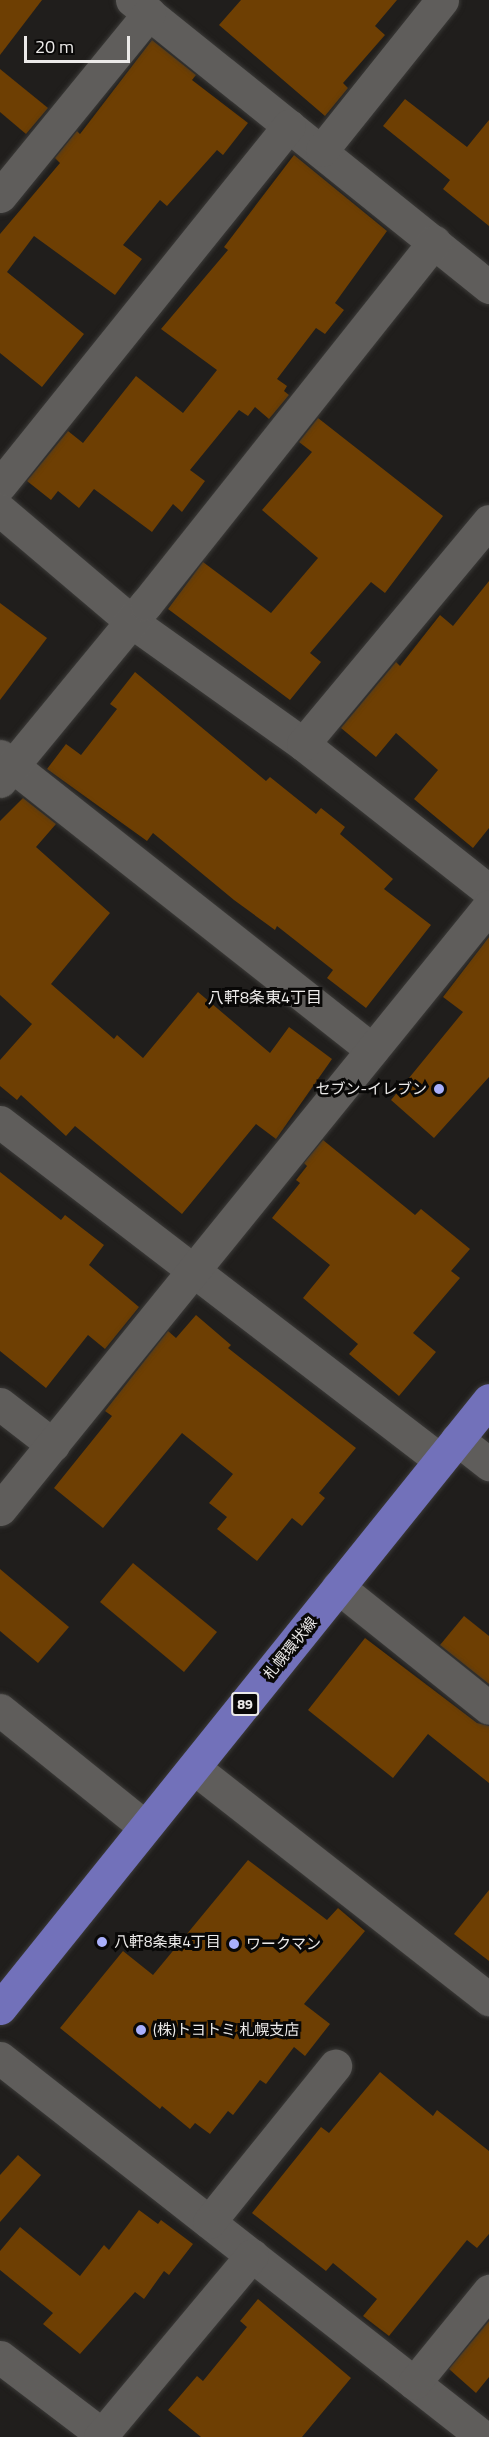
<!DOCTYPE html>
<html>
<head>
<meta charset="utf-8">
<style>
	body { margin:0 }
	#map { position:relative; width:489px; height:2437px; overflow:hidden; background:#201e1c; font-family:"Titillium Web","Noto Sans JP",sans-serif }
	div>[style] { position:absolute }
	.building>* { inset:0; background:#6e3f03 }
	.roads { filter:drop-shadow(0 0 2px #3b3a38) drop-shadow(0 0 2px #3b3a38) }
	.minor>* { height:33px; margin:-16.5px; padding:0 16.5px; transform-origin:16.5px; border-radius:16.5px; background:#5f5d5b }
	.major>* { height:33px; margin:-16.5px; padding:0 16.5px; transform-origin:16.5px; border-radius:16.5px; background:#7271ba }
	.dots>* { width:16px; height:16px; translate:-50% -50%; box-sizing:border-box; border:3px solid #090807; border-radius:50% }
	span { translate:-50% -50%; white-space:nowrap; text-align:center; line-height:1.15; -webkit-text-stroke:6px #090807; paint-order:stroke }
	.shield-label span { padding:2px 4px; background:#090807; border:2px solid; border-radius:4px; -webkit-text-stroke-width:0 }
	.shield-label { font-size:14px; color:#eceae9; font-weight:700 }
	.poi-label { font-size:15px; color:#eceae9 }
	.right { translate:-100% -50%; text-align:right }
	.left { translate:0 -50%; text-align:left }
	.street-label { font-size:15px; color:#eceae9 }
	.neighbourhood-label { font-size:16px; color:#eceae9 }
	.scale { position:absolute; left:24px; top:36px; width:106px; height:27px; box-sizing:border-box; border:3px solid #eceae9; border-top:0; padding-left:8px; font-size:18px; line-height:21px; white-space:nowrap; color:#eceae9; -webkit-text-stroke:4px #090807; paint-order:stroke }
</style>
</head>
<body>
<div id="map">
	<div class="building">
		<div style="clip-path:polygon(0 0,42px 0,0 55px)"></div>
		<div style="clip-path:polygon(241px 0,397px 0,375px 26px,385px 35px,343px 83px,348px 88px,325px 116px,219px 25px)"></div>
		<div style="clip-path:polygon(152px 40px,196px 75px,192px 80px,248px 123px,223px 155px,217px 150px,167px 206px,160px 200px,123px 245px,142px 259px,115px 295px,34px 236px,7px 272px,84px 334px,42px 387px,0 353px,0 234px,60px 163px,55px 158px,77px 131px,80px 134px)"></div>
		<div style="clip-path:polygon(0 69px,48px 108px,26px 134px,0 112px)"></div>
		<div style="clip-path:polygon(405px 99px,467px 147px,489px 120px,489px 226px,443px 189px,450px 180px,383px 126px)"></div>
		<div style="clip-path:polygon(294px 155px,387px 231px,335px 303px,344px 310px,325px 334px,316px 328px,277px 379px,287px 386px,284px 391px,289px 395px,269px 419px,255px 407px,248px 416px,239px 410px,190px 470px,205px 481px,182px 512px,173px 504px,152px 532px,94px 489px,79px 508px,58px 491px,51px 500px,27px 481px,68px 431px,83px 443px,136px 376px,183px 413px,217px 370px,161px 329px,228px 250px,224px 247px)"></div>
		<div style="clip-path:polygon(318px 418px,443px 516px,385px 593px,371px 582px,310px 653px,321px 662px,290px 700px,168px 609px,203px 562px,271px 613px,318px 558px,262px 510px,312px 452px,299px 442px)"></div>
		<div style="clip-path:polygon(489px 581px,489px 828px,473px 848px,414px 799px,438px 770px,396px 733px,376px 757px,341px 728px,396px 662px,400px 666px,440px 615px,453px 626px)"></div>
		<div style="clip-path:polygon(0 603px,47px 638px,0 700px)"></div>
		<div style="clip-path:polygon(135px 672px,266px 781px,270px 777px,316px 814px,321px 808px,345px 827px,340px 834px,393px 879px,384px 889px,431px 925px,366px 1008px,327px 978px,333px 970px,277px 926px,275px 930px,234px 900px,153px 833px,147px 841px,47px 769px,66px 744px,81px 755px,117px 709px,110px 704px)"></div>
		<div style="clip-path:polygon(23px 798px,56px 824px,36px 847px,110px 913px,51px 984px,114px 1039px,117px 1035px,143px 1058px,198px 992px,270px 1053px,289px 1027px,332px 1059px,276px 1139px,256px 1124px,182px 1214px,75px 1126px,66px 1136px,21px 1095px,17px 1100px,0 1086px,0 1060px,32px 1024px,0 995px,0 821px)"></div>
		<div style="clip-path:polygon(489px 937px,489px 1077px,434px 1138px,391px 1100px,463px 1012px,443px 997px)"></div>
		<div style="clip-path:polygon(323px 1140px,415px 1215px,421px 1209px,470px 1249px,451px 1271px,460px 1278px,413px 1333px,436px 1352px,399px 1396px,349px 1354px,358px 1344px,303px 1298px,330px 1265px,272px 1218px,300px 1183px,296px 1180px,307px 1166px,304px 1163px)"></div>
		<div style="clip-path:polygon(0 1172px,61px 1220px,65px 1215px,104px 1245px,89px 1265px,139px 1307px,105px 1349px,88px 1335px,46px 1388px,0 1351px)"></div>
		<div style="clip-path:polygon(196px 1315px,231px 1345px,228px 1348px,356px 1448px,319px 1493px,325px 1498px,302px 1526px,292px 1518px,257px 1561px,217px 1529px,227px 1517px,209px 1503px,233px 1474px,182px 1433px,103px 1528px,54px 1488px,112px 1416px,105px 1411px,168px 1331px,176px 1338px)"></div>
		<div style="clip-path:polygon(133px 1563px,217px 1632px,184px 1672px,100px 1602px)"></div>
		<div style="clip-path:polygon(0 1569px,69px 1627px,38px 1663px,0 1631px)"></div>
		<div style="clip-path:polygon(464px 1616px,489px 1636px,489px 1684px,440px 1645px)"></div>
		<div style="clip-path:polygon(365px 1638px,477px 1723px,489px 1726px,489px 1783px,428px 1734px,393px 1778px,308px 1710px)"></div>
		<div style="clip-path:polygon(248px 1860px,327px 1920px,338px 1908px,365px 1931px,304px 2004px,330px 2024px,305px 2056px,294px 2047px,266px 2084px,260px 2080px,233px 2115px,228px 2111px,210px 2134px,195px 2123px,190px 2129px,162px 2106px,160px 2109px,60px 2028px,123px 1951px,153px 1975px)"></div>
		<div style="clip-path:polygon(489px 1890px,489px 1961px,454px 1934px)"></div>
		<div style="clip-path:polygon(380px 2072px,433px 2116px,437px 2110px,489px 2151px,489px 2234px,477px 2248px,467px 2240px,389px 2336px,363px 2316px,377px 2299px,333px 2263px,326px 2271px,252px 2213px,321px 2127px,329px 2133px)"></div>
		<div style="clip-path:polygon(18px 2155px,41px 2175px,0 2222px,0 2175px)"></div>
		<div style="clip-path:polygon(139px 2210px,158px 2224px,161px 2220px,193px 2244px,169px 2275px,164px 2271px,144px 2299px,135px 2292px,80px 2354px,43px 2324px,53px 2313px,0 2270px,0 2251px,20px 2227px,80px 2276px,104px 2245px,109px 2250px)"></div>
		<div style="clip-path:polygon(258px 2299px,351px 2378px,302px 2437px,201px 2437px,168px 2410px,197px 2376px,203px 2381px,247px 2327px,240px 2321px)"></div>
		<div style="clip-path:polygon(489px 2321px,489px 2377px,476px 2393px,449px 2369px)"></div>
	</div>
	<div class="roads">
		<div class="minor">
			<div style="left:132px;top:0;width:458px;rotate:38.8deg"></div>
			<div style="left:322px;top:150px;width:192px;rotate:-51.3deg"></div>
			<div style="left:0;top:196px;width:236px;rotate:-50.8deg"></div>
			<div style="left:0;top:485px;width:461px;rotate:-51.2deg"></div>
			<div style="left:0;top:510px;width:173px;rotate:40.3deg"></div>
			<div style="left:132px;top:622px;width:210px;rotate:35.5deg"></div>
			<div style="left:303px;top:744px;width:237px;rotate:38.3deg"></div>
			<div style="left:303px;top:744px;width:290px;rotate:-50.2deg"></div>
			<div style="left:0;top:756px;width:474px;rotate:38.3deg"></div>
			<div style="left:0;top:781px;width:229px;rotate:-50.5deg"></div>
			<div style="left:146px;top:604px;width:463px;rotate:-51.5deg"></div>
			<div style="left:0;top:1122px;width:555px;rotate:37.53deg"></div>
			<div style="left:0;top:1404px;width:67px;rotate:37.7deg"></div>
			<div style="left:457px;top:1439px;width:41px;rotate:38deg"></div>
			<div style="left:0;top:1509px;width:776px;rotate:-50.96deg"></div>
			<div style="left:338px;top:1587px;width:193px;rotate:38.7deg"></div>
			<div style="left:0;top:1710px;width:186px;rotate:38.9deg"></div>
			<div style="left:194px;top:1768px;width:375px;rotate:38.1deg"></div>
			<div style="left:0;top:2058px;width:614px;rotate:38.12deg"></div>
			<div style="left:209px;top:2222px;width:201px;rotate:-51.1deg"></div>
			<div style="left:0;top:2357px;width:132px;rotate:37.3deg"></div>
			<div style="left:414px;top:2383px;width:119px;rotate:-50.8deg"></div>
			<div style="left:100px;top:2437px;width:237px;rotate:-50.1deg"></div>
		</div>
		<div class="major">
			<div style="left:0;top:2008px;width:780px;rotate:-51.19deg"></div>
		</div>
	</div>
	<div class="dots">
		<div style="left:439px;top:1089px;background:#aab0fc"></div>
		<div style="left:102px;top:1942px;background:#aab0fc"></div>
		<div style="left:234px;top:1944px;background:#aab0fc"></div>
		<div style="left:141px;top:2030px;background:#aab0fc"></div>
	</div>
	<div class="shield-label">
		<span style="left:245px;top:1704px">89</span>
	</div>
	<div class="poi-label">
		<span class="right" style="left:427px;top:1089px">セブン-イレブン</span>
		<span class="left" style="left:114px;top:1942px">八軒8条東4丁目</span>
		<span class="left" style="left:246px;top:1944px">ワークマン</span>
		<span class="left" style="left:153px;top:2030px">(株)トヨトミ 札幌支店</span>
	</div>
	<div class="street-label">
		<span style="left:290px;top:1648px;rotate:-51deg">札幌環状線</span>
	</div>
	<div class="neighbourhood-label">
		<span style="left:265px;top:997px">八軒8条東4丁目</span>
	</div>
	<div class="scale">20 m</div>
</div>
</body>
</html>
